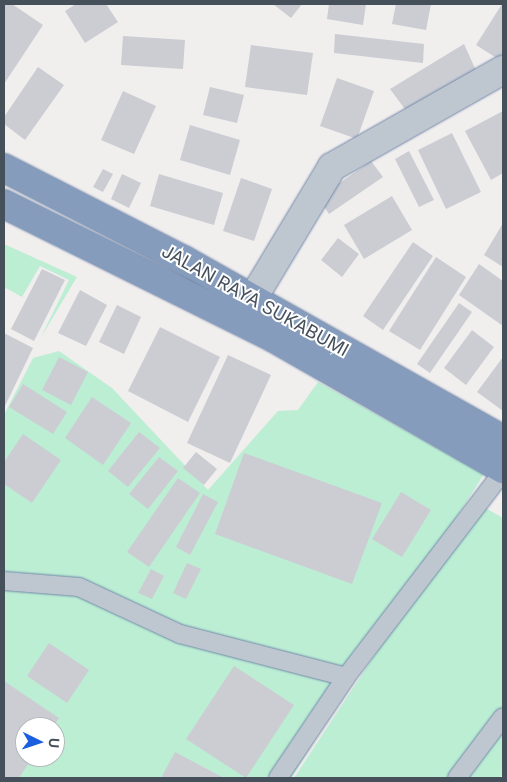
<!DOCTYPE html>
<html>
<head>
<meta charset="utf-8">
<style>
	body { margin:0 }
	#map { position:relative; width:507px; height:782px; overflow:hidden; background:#f1eeee; font-family:Inter,sans-serif }
	div>[style] { position:absolute }
	.green>* { inset:0; background:#bceed4 }
	.building>* { inset:0; background:#cbcdd3 }
	.roads { filter:drop-shadow(0 0 1px #7187a9) drop-shadow(0 0 1px #7187a9) }
	.lane>* { height:18px; margin:-9px; padding:0 9px; transform-origin:9px; border-radius:9px; background:#bec7d0 }
	.street>* { height:28px; margin:-14px; padding:0 14px; transform-origin:14px; border-radius:14px; background:#bec7d0 }
	.highway>* { height:28px; margin:-14px; padding:0 14px; transform-origin:14px; border-radius:14px; background:#869cbd }
	span { translate:-50% -50%; white-space:nowrap; text-align:center; line-height:1.15; -webkit-text-stroke:4px #fff; paint-order:stroke }
	.street-label { font-size:18px; color:#46505b }
	.frame { position:absolute; inset:0; border:5px solid #46505b; pointer-events:none }
	.north { position:absolute; left:15px; top:717px; width:50px; height:50px; box-sizing:border-box; background:#fff; border:1px solid #b5b9bd; border-radius:50%; rotate:94deg; font-size:14px; font-weight:700; line-height:20px; text-align:center; color:#46505b }
	.north::after { content:''; display:block; margin:auto; width:18px; height:22px; background:#1a5fdf; clip-path:polygon(50% 0,100% 100%,50% 72%,0 100%) }
</style>
</head>
<body>
<div id="map">
	<div class="green">
		<div style="clip-path:polygon(4px 244px,77px 277px,40px 339px,69px 280px,40px 266px,22px 297px,4px 287px)"></div>
		<div style="clip-path:polygon(evenodd,59px 351px,112px 388px,208px 490px,278px 411px,298px 410px,318px 382px,484px 474px,291px 778px,4px 778px,4px 415px,33px 358px,59px 351px,25px 727px,55px 727px,55px 757px,25px 757px,25px 727px)"></div>
		<div style="clip-path:polygon(475px 502px,503px 518px,503px 773px,500px 778px,294px 778px)"></div>
	</div>
	<div class="building">
		<div style="clip-path:polygon(12px 4px,43px 25px,4px 84px,4px 5px)"></div>
		<div style="clip-path:polygon(76px 4px,106px 4px,118px 22px,85px 43px,65px 11px)"></div>
		<div style="clip-path:polygon(273px 4px,302px 4px,291px 18px)"></div>
		<div style="clip-path:polygon(329px 4px,366px 4px,363px 25px,327px 19px)"></div>
		<div style="clip-path:polygon(396px 4px,431px 4px,426px 30px,392px 24px)"></div>
		<div style="clip-path:polygon(502px 4px,503px 4px,503px 62px,476px 45px)"></div>
		<div style="clip-path:polygon(335px 34px,424px 44px,423px 63px,334px 53px)"></div>
		<div style="clip-path:polygon(123px 36px,185px 40px,183px 69px,121px 65px)"></div>
		<div style="clip-path:polygon(464px 44px,479px 77px,410px 116px,390px 89px)"></div>
		<div style="clip-path:polygon(251px 45px,313px 53px,307px 95px,245px 87px)"></div>
		<div style="clip-path:polygon(38px 67px,64px 85px,25px 140px,4px 124px,4px 117px)"></div>
		<div style="clip-path:polygon(337px 78px,374px 91px,357px 139px,320px 126px)"></div>
		<div style="clip-path:polygon(210px 87px,244px 95px,237px 123px,203px 115px)"></div>
		<div style="clip-path:polygon(123px 91px,156px 106px,134px 154px,101px 140px)"></div>
		<div style="clip-path:polygon(503px 111px,503px 173px,491px 180px,465px 131px)"></div>
		<div style="clip-path:polygon(190px 125px,240px 140px,230px 175px,180px 160px)"></div>
		<div style="clip-path:polygon(452px 133px,481px 192px,446px 209px,418px 150px)"></div>
		<div style="clip-path:polygon(409px 151px,434px 200px,419px 207px,395px 159px)"></div>
		<div style="clip-path:polygon(371px 161px,383px 177px,329px 214px,318px 198px)"></div>
		<div style="clip-path:polygon(103px 169px,113px 174px,103px 192px,93px 187px)"></div>
		<div style="clip-path:polygon(122px 174px,141px 183px,129px 208px,111px 199px)"></div>
		<div style="clip-path:polygon(159px 174px,223px 193px,214px 225px,150px 206px)"></div>
		<div style="clip-path:polygon(241px 178px,272px 189px,254px 241px,223px 231px)"></div>
		<div style="clip-path:polygon(392px 196px,412px 230px,364px 259px,344px 225px)"></div>
		<div style="clip-path:polygon(503px 223px,503px 267px,484px 255px)"></div>
		<div style="clip-path:polygon(338px 238px,359px 254px,342px 277px,321px 260px)"></div>
		<div style="clip-path:polygon(413px 242px,433px 256px,383px 330px,363px 316px)"></div>
		<div style="clip-path:polygon(436px 257px,466px 277px,420px 350px,389px 331px)"></div>
		<div style="clip-path:polygon(479px 264px,503px 281px,503px 326px,459px 295px)"></div>
		<div style="clip-path:polygon(42px 269px,65px 280px,34px 341px,11px 329px)"></div>
		<div style="clip-path:polygon(80px 290px,107px 305px,86px 346px,58px 333px)"></div>
		<div style="clip-path:polygon(459px 303px,472px 312px,430px 373px,417px 364px)"></div>
		<div style="clip-path:polygon(117px 305px,141px 317px,124px 354px,99px 342px)"></div>
		<div style="clip-path:polygon(160px 327px,220px 357px,188px 422px,128px 391px)"></div>
		<div style="clip-path:polygon(472px 330px,494px 347px,466px 385px,444px 368px)"></div>
		<div style="clip-path:polygon(4px 333px,33px 348px,4px 408px)"></div>
		<div style="clip-path:polygon(228px 355px,271px 375px,230px 463px,187px 443px)"></div>
		<div style="clip-path:polygon(59px 357px,88px 372px,71px 405px,42px 390px)"></div>
		<div style="clip-path:polygon(503px 357px,503px 411px,477px 392px)"></div>
		<div style="clip-path:polygon(23px 384px,67px 412px,53px 434px,9px 407px)"></div>
		<div style="clip-path:polygon(92px 397px,131px 423px,103px 465px,65px 438px)"></div>
		<div style="clip-path:polygon(139px 432px,160px 448px,128px 487px,108px 471px)"></div>
		<div style="clip-path:polygon(23px 434px,61px 460px,32px 503px,4px 484px,4px 462px)"></div>
		<div style="clip-path:polygon(196px 452px,217px 469px,204px 485px,183px 468px)"></div>
		<div style="clip-path:polygon(244px 453px,382px 503px,352px 584px,215px 534px)"></div>
		<div style="clip-path:polygon(159px 457px,178px 471px,148px 509px,129px 494px)"></div>
		<div style="clip-path:polygon(178px 478px,200px 493px,149px 567px,127px 552px)"></div>
		<div style="clip-path:polygon(401px 492px,431px 510px,402px 557px,372px 539px)"></div>
		<div style="clip-path:polygon(203px 494px,218px 502px,190px 555px,176px 547px)"></div>
		<div style="clip-path:polygon(187px 563px,201px 569px,186px 599px,173px 593px)"></div>
		<div style="clip-path:polygon(151px 569px,164px 576px,152px 599px,138px 593px)"></div>
		<div style="clip-path:polygon(49px 643px,89px 670px,67px 703px,27px 676px)"></div>
		<div style="clip-path:polygon(234px 666px,294px 705px,246px 778px,186px 739px)"></div>
		<div style="clip-path:polygon(4px 681px,59px 718px,53px 727px,25px 727px,25px 757px,33px 757px,19px 778px,4px 778px)"></div>
		<div style="clip-path:polygon(175px 752px,224px 778px,161px 778px)"></div>
	</div>
	<div class="roads">
		<div class="lane">
			<div style="left:4px;top:581px;width:75px;rotate:4.6deg"></div>
			<div style="left:79px;top:587px;width:111px;rotate:25deg"></div>
			<div style="left:180px;top:634px;width:171px;rotate:14.5deg"></div>
			<div style="left:278px;top:778px;width:122px;rotate:-56deg"></div>
			<div style="left:346px;top:677px;width:258px;rotate:-52.6deg"></div>
			<div style="left:457px;top:778px;width:76px;rotate:-53deg"></div>
		</div>
		<div class="street">
			<div style="left:253px;top:298px;width:153px;rotate:-58.9deg"></div>
			<div style="left:332px;top:167px;width:197px;rotate:-29.6deg"></div>
		</div>
		<div class="highway">
			<div style="left:4px;top:168px;width:202px;rotate:27.1deg"></div>
			<div style="left:184px;top:260px;width:366px;rotate:29.4deg"></div>
			<div style="left:4px;top:204px;width:301px;rotate:26.4deg"></div>
			<div style="left:274px;top:338px;width:264px;rotate:29.8deg"></div>
		</div>
	</div>
	<div class="street-label">
		<span style="left:255px;top:301px;rotate:29deg">JALAN RAYA SUKABUMI</span>
	</div>
	<div class="frame"></div>
	<div class="north">U</div>
</div>
</body>
</html>
